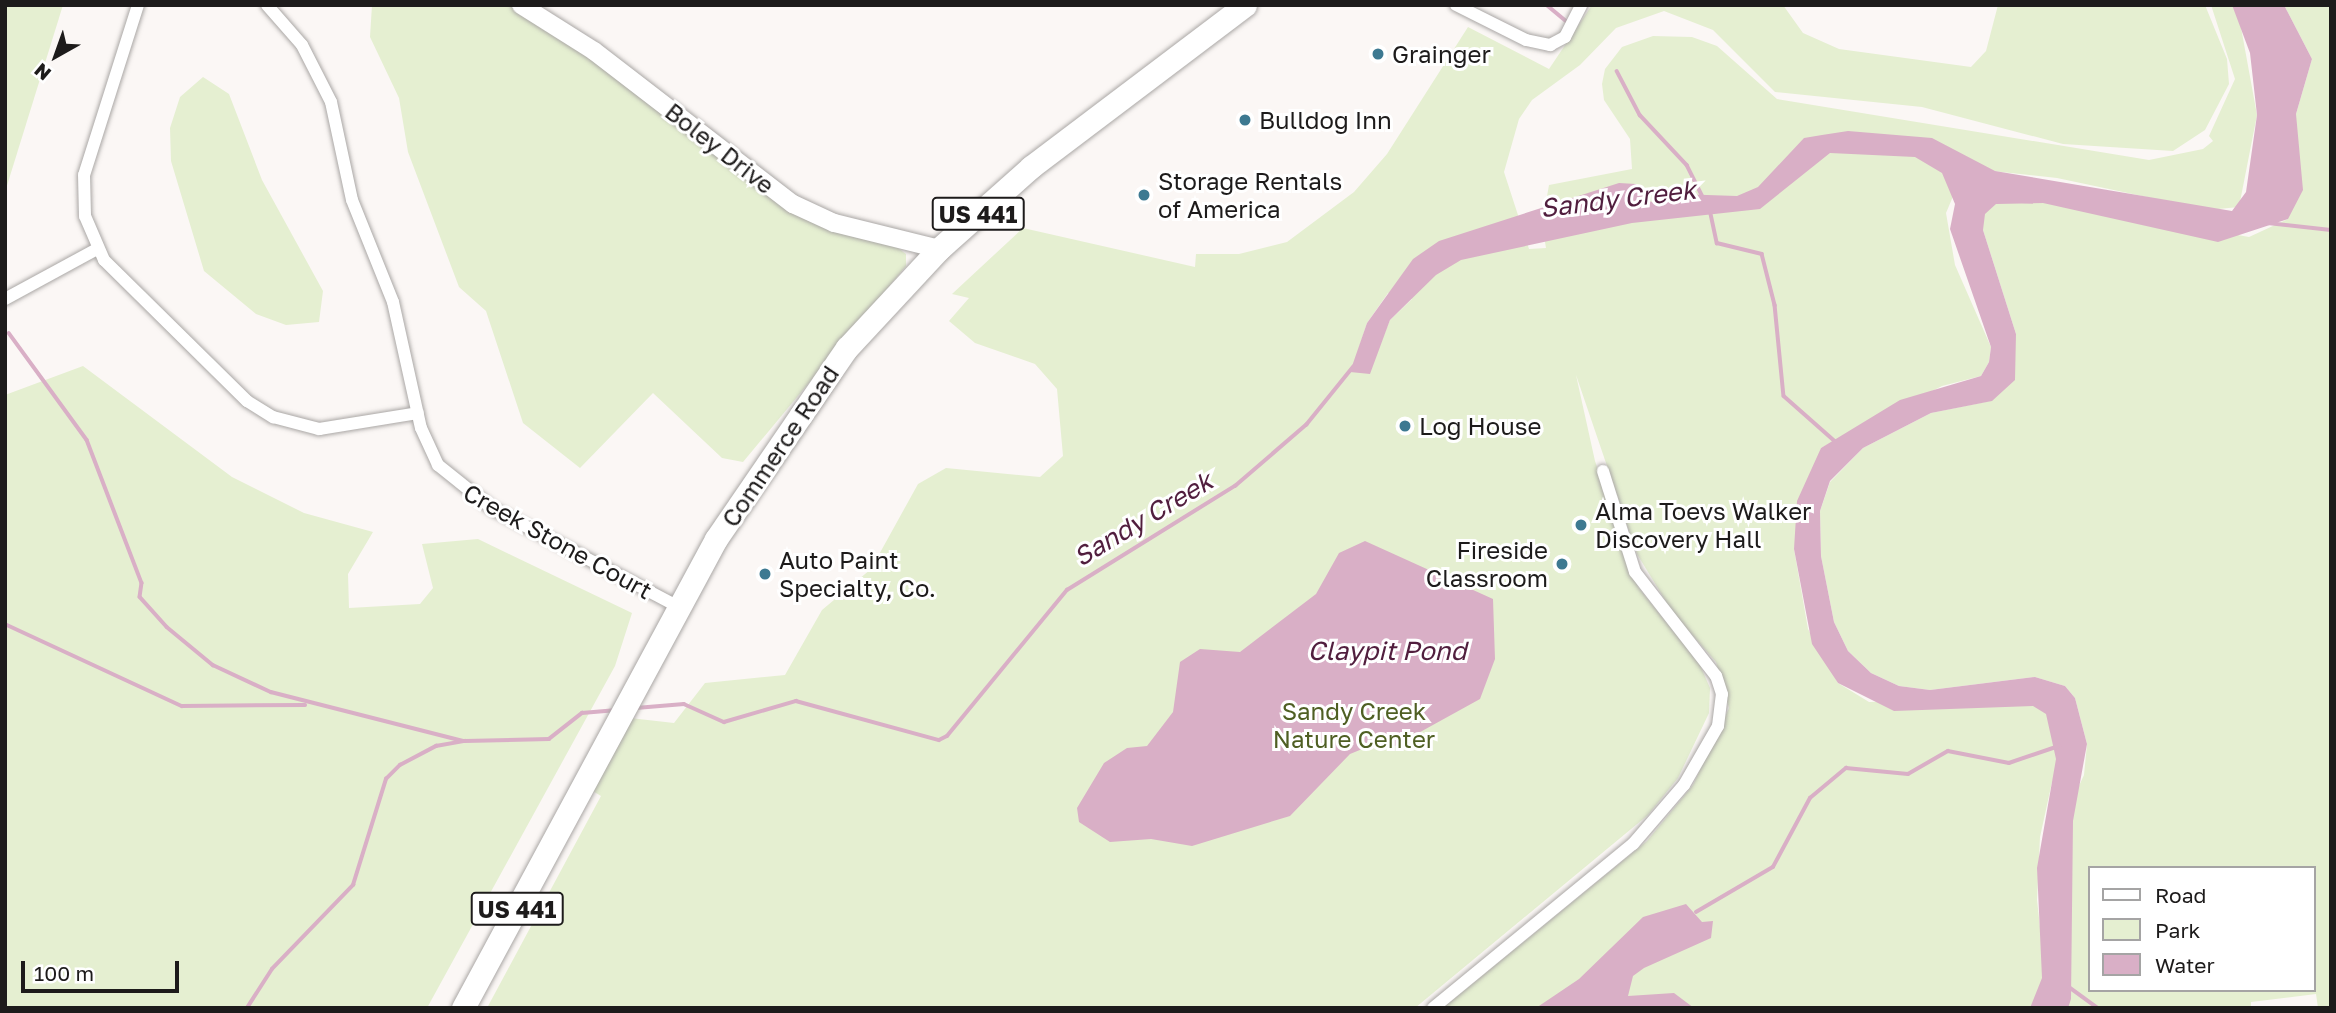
<!DOCTYPE html>
<html>
<head>
<meta charset="utf-8">
<style>
	body { margin:0 }
	#map { position:relative; width:2336px; height:1013px; overflow:hidden; background:#fbf7f5; font-family:"Golos Text",sans-serif }
	div>[style] { position:absolute }
	.green>* { inset:0; background:#e5efd1 }
	.water>* { inset:0; background:#d9afc6 }
	.stream>* { height:3.5px; margin:-1.75px; padding:0 1.75px; transform-origin:1.75px; border-radius:1.75px; background:#d9afc6 }
	.roads { filter:drop-shadow(0 0 2px #aaa7a5) drop-shadow(0 0 2px #aaa7a5) }
	.street>* { height:12px; margin:-6px; padding:0 6px; transform-origin:6px; border-radius:6px; background:#fff }
	.secondary>* { height:18px; margin:-9px; padding:0 9px; transform-origin:9px; border-radius:9px; background:#fff }
	.highway>* { height:23px; margin:-11.5px; padding:0 11.5px; transform-origin:11.5px; border-radius:11.5px; background:#fff }
	.dots>* { width:19px; height:19px; translate:-50% -50%; box-sizing:border-box; border:4px solid #fff; border-radius:50% }
	span { translate:-50% -50%; white-space:nowrap; text-align:center; line-height:1.15; -webkit-text-stroke:6px #fff; paint-order:stroke }
	.shield-label span { padding:2px 5px; background:#fff; border:2px solid; border-radius:5px; -webkit-text-stroke-width:0 }
	.shield-label { font-size:23px; color:#1d1b1b; font-weight:700 }
	.poi-label { font-size:24px; color:#1d1b1b }
	.left { translate:0 -50%; text-align:left }
	.right { translate:-100% -50%; text-align:right }
	.street-label { font-size:24px; color:#1d1b1b }
	.park-label { font-size:24px; color:#4f5f23 }
	.water-label { font-size:26px; color:#511e3e; font-style:italic }
	.frame { position:absolute; inset:0; border:7px solid #1d1b1b; pointer-events:none }
	.legend { position:absolute; left:2088px; top:866px; width:228px; height:126px; box-sizing:border-box; background:#fff; border:2px solid #a5a4a4; margin:0; padding:9px 12px; list-style:none; font-size:21px; color:#1d1b1b }
	.legend li { display:flex; align-items:center; gap:14px; height:35px }
	.legend b { width:35px; border:2px solid #a5a4a4 }
	.north { position:absolute; left:21px; top:21px; width:70px; height:70px; -webkit-text-stroke:5px #fff; paint-order:stroke; rotate:220deg; font-size:19px; font-weight:700; line-height:28px; text-align:center; color:#1d1b1b }
	.north::after { content:''; display:block; margin:auto; width:24px; height:32px; background:#1d1b1b; clip-path:polygon(50% 0,100% 100%,50% 72%,0 100%) }
	.scale { position:absolute; left:21px; top:961px; width:158px; height:32px; box-sizing:border-box; border:4px solid #1d1b1b; border-top:0; padding-left:9px; font-size:21px; line-height:24px; white-space:nowrap; color:#1d1b1b; -webkit-text-stroke:5px #fff; paint-order:stroke }
</style>
</head>
<body>
<div id="map">
	<div class="green">
		<div style="clip-path:polygon(5px 5px,63px 5px,5px 192px)"></div>
		<div style="clip-path:polygon(372px 5px,509px 5px,558px 32px,734px 169px,894px 245px,906px 254px,906px 266px,743px 462px,722px 458px,653px 393px,580px 468px,523px 423px,486px 311px,459px 287px,408px 152px,399px 98px,370px 37px)"></div>
		<div style="clip-path:polygon(evenodd,1592px 5px,1783px 5px,1803px 33px,1839px 49px,1971px 67px,1986px 51px,1998px 5px,2205px 5px,2227px 59px,2229px 84px,2205px 130px,2173px 151px,2063px 144px,1922px 107px,1775px 92px,1713px 30px,1664px 11px,1616px 28px,1580px 65px,1532px 100px,1519px 119px,1504px 172px,1529px 249px,1546px 248px,1542px 224px,1549px 185px,1632px 169px,1630px 139px,1604px 100px,1602px 84px,1605px 69px,1622px 47px,1653px 36px,1692px 37px,1717px 46px,1777px 99px,2149px 160px,2203px 149px,2213px 141px,2209px 136px,2235px 79px,2211px 5px,2232px 5px,2240px 22px,2257px 115px,2239px 207px,2208px 210px,2057px 178px,1965px 168px,1946px 213px,1955px 265px,1991px 347px,1989px 362px,1981px 376px,1942px 386px,1821px 448px,1794px 549px,1808px 629px,1838px 683px,1869px 702px,2016px 699px,2065px 705px,2077px 725px,2052px 782px,2040px 837px,2037px 900px,2047px 989px,2030px 1008px,1443px 1008px,1647px 841px,1693px 785px,1729px 708px,1716px 662px,1673px 613px,1637px 554px,1576px 375px,1595px 461px,1638px 587px,1700px 665px,1710px 688px,1709px 713px,1678px 778px,1648px 815px,1415px 1008px,487px 1008px,601px 796px,591px 790px,630px 718px,674px 723px,705px 683px,785px 675px,822px 610px,871px 569px,918px 484px,946px 468px,1040px 477px,1063px 456px,1057px 389px,1035px 364px,975px 343px,949px 321px,969px 298px,952px 294px,1023px 228px,1195px 267px,1196px 254px,1239px 254px,1287px 242px,1354px 192px,1387px 154px,1468px 27px,1549px 69px,1592px 5px,1388px 293px,1412px 299px,1390px 320px,1379px 347px,1351px 372px,1367px 323px,1388px 293px)"></div>
		<div style="clip-path:polygon(evenodd,2284px 5px,2331px 5px,2331px 1008px,2318px 1008px,2316px 994px,2251px 1002px,2251px 1008px,2068px 1008px,2062px 822px,2084px 775px,2087px 744px,2075px 698px,2065px 686px,2035px 677px,1930px 690px,1899px 686px,1871px 673px,1848px 651px,1834px 622px,1821px 556px,1820px 511px,1830px 482px,1863px 448px,1931px 413px,1990px 401px,2016px 334px,1983px 230px,1979px 189px,2249px 237px,2288px 219px,2296px 114px,2312px 59px,2284px 5px,2089px 868px,2313px 868px,2313px 990px,2089px 990px,2089px 868px)"></div>
		<div style="clip-path:polygon(203px 77px,229px 94px,262px 180px,323px 291px,319px 322px,286px 325px,256px 314px,204px 271px,171px 161px,170px 128px,180px 97px)"></div>
		<div style="clip-path:polygon(83px 366px,232px 477px,304px 513px,373px 532px,348px 574px,349px 608px,420px 604px,433px 588px,422px 544px,478px 539px,632px 613px,615px 666px,427px 1008px,5px 1008px,5px 395px)"></div>
	</div>
	<div class="water">
		<div style="clip-path:polygon(2232px 5px,2284px 5px,2312px 59px,2296px 114px,2303px 190px,2288px 219px,2218px 242px,2043px 203px,1996px 204px,1985px 214px,1983px 230px,2016px 334px,2015px 380px,1992px 401px,1931px 413px,1863px 448px,1830px 481px,1820px 511px,1821px 556px,1834px 622px,1848px 651px,1871px 673px,1899px 686px,1930px 690px,2035px 677px,2065px 686px,2075px 698px,2087px 744px,2073px 821px,2071px 999px,2068px 1008px,2030px 1008px,2042px 978px,2037px 868px,2056px 759px,2046px 714px,2033px 706px,1894px 711px,1838px 683px,1812px 644px,1794px 549px,1797px 501px,1821px 448px,1900px 400px,1981px 376px,1989px 362px,1991px 347px,1950px 229px,1955px 204px,1942px 173px,1915px 157px,1830px 153px,1760px 209px,1632px 223px,1461px 260px,1436px 275px,1390px 320px,1370px 374px,1350px 372px,1367px 323px,1413px 259px,1439px 241px,1619px 183px,1636px 184px,1651px 202px,1677px 194px,1737px 196px,1758px 187px,1804px 138px,1822px 135px,1848px 131px,1932px 138px,1995px 171px,2232px 211px,2246px 192px,2257px 115px,2250px 53px)"></div>
		<div style="clip-path:polygon(1365px 541px,1493px 599px,1495px 659px,1480px 699px,1393px 747px,1372px 745px,1350px 754px,1290px 816px,1192px 846px,1151px 839px,1110px 842px,1079px 822px,1077px 808px,1104px 763px,1127px 748px,1147px 746px,1173px 712px,1180px 662px,1200px 649px,1240px 652px,1316px 594px,1339px 553px)"></div>
		<div style="clip-path:polygon(1686px 904px,1702px 922px,1713px 921px,1711px 938px,1644px 968px,1633px 976px,1628px 996px,1674px 993px,1694px 1008px,1536px 1008px,1579px 979px,1643px 917px)"></div>
	</div>
	<div class="stream">
		<div style="left:1547px;top:5px;width:25px;rotate:40deg"></div>
		<div style="left:1617px;top:71px;width:50px;rotate:62.4deg"></div>
		<div style="left:1640px;top:115px;width:69px;rotate:46.8deg"></div>
		<div style="left:1687px;top:165px;width:40px;rotate:63.4deg"></div>
		<div style="left:1711px;top:214px;width:30px;rotate:78deg"></div>
		<div style="left:1717px;top:243px;width:46px;rotate:13.7deg"></div>
		<div style="left:1762px;top:254px;width:53px;rotate:75.7deg"></div>
		<div style="left:1775px;top:305px;width:91px;rotate:84.4deg"></div>
		<div style="left:1784px;top:396px;width:69px;rotate:41.5deg"></div>
		<div style="left:2268px;top:223px;width:63px;rotate:6.3deg"></div>
		<div style="left:9px;top:333px;width:132px;rotate:53.9deg"></div>
		<div style="left:87px;top:440px;width:153px;rotate:69deg"></div>
		<div style="left:142px;top:583px;width:14px;rotate:98deg"></div>
		<div style="left:140px;top:597px;width:40px;rotate:48deg"></div>
		<div style="left:167px;top:627px;width:60px;rotate:39.6deg"></div>
		<div style="left:213px;top:665px;width:64px;rotate:25deg"></div>
		<div style="left:271px;top:692px;width:198px;rotate:14.3deg"></div>
		<div style="left:5px;top:624px;width:195px;rotate:24.9deg"></div>
		<div style="left:182px;top:706px;width:123px;rotate:-0.5deg"></div>
		<div style="left:636px;top:708px;width:48px;rotate:-4.8deg"></div>
		<div style="left:684px;top:704px;width:44px;rotate:24.2deg"></div>
		<div style="left:724px;top:722px;width:75px;rotate:-16.3deg"></div>
		<div style="left:796px;top:701px;width:148px;rotate:15.3deg"></div>
		<div style="left:939px;top:740px;width:9px;rotate:-27deg"></div>
		<div style="left:947px;top:736px;width:189px;rotate:-50.6deg"></div>
		<div style="left:1067px;top:590px;width:198px;rotate:-31.8deg"></div>
		<div style="left:1235px;top:486px;width:94px;rotate:-40.7deg"></div>
		<div style="left:1306px;top:425px;width:75px;rotate:-51deg"></div>
		<div style="left:1696px;top:912px;width:89px;rotate:-30.3deg"></div>
		<div style="left:1773px;top:867px;width:78px;rotate:-61.8deg"></div>
		<div style="left:1810px;top:798px;width:47px;rotate:-39.8deg"></div>
		<div style="left:1846px;top:768px;width:62px;rotate:5.5deg"></div>
		<div style="left:1908px;top:774px;width:46px;rotate:-29.9deg"></div>
		<div style="left:1948px;top:751px;width:62px;rotate:11.1deg"></div>
		<div style="left:2009px;top:763px;width:53px;rotate:-18.8deg"></div>
		<div style="left:2069px;top:987px;width:36px;rotate:36deg"></div>
		<div style="left:247px;top:1008px;width:46px;rotate:-57.3deg"></div>
		<div style="left:272px;top:969px;width:117px;rotate:-46deg"></div>
		<div style="left:353px;top:885px;width:111px;rotate:-72.7deg"></div>
		<div style="left:386px;top:779px;width:20px;rotate:-45deg"></div>
		<div style="left:400px;top:765px;width:41px;rotate:-27.8deg"></div>
		<div style="left:436px;top:746px;width:29px;rotate:-10deg"></div>
		<div style="left:465px;top:741px;width:84px;rotate:-1.4deg"></div>
		<div style="left:549px;top:739px;width:42px;rotate:-38.2deg"></div>
		<div style="left:582px;top:713px;width:32px;rotate:-5deg"></div>
	</div>
	<div class="roads">
		<div class="street">
			<div style="left:138px;top:5px;width:178px;rotate:107.6deg"></div>
			<div style="left:84px;top:175px;width:41px;rotate:88.6deg"></div>
			<div style="left:85px;top:216px;width:48px;rotate:66.6deg"></div>
			<div style="left:104px;top:260px;width:201px;rotate:44.6deg"></div>
			<div style="left:247px;top:401px;width:31px;rotate:32deg"></div>
			<div style="left:273px;top:417px;width:48px;rotate:14.6deg"></div>
			<div style="left:319px;top:429px;width:100px;rotate:-9.2deg"></div>
			<div style="left:267px;top:5px;width:53px;rotate:48.8deg"></div>
			<div style="left:302px;top:45px;width:64px;rotate:63deg"></div>
			<div style="left:331px;top:102px;width:100px;rotate:77.9deg"></div>
			<div style="left:352px;top:200px;width:110px;rotate:68.1deg"></div>
			<div style="left:393px;top:302px;width:129px;rotate:77.5deg"></div>
			<div style="left:421px;top:428px;width:41px;rotate:65.3deg"></div>
			<div style="left:438px;top:465px;width:70px;rotate:38.7deg"></div>
			<div style="left:493px;top:509px;width:210px;rotate:27.8deg"></div>
			<div style="left:1456px;top:5px;width:78px;rotate:26.6deg"></div>
			<div style="left:1526px;top:40px;width:25px;rotate:12deg"></div>
			<div style="left:1550px;top:45px;width:17px;rotate:-28deg"></div>
			<div style="left:1565px;top:37px;width:36px;rotate:-63deg"></div>
			<div style="left:5px;top:299px;width:105px;rotate:-28.5deg"></div>
			<div style="left:1433px;top:1008px;width:259px;rotate:-39.4deg"></div>
			<div style="left:1633px;top:844px;width:78px;rotate:-49.2deg"></div>
			<div style="left:1684px;top:785px;width:68px;rotate:-60deg"></div>
			<div style="left:1718px;top:726px;width:32px;rotate:-83deg"></div>
			<div style="left:1722px;top:694px;width:19px;rotate:-108deg"></div>
			<div style="left:1716px;top:676px;width:132px;rotate:-127.9deg"></div>
			<div style="left:1635px;top:572px;width:106px;rotate:-107.6deg"></div>
		</div>
		<div class="secondary">
			<div style="left:521px;top:5px;width:86px;rotate:32.2deg"></div>
			<div style="left:594px;top:51px;width:251px;rotate:37.6deg"></div>
			<div style="left:793px;top:204px;width:45px;rotate:24.9deg"></div>
			<div style="left:834px;top:223px;width:108px;rotate:13.9deg"></div>
		</div>
		<div class="highway">
			<div style="left:463px;top:1008px;width:533px;rotate:-61.66deg"></div>
			<div style="left:716px;top:539px;width:232px;rotate:-55.6deg"></div>
			<div style="left:847px;top:348px;width:135px;rotate:-47.1deg"></div>
			<div style="left:939px;top:249px;width:123px;rotate:-41.7deg"></div>
			<div style="left:1031px;top:167px;width:268px;rotate:-37.1deg"></div>
		</div>
	</div>
	<div class="dots">
		<div style="left:1378px;top:54px;background:#3d7991"></div>
		<div style="left:1245px;top:120px;background:#3d7991"></div>
		<div style="left:1144px;top:195px;background:#3d7991"></div>
		<div style="left:1405px;top:426px;background:#3d7991"></div>
		<div style="left:1581px;top:525px;background:#3d7991"></div>
		<div style="left:1562px;top:564px;background:#3d7991"></div>
		<div style="left:765px;top:574px;background:#3d7991"></div>
	</div>
	<div class="shield-label">
		<span style="left:978px;top:214px">US 441</span>
		<span style="left:517px;top:909px">US 441</span>
	</div>
	<div class="poi-label">
		<span class="left" style="left:1392px;top:54px">Grainger</span>
		<span class="left" style="left:1259px;top:120px">Bulldog Inn</span>
		<span class="left" style="left:1158px;top:195px">Storage Rentals<br>of America</span>
		<span class="left" style="left:1419px;top:426px">Log House</span>
		<span class="left" style="left:1595px;top:525px">Alma Toevs Walker<br>Discovery Hall</span>
		<span class="right" style="left:1548px;top:564px">Fireside<br>Classroom</span>
		<span class="left" style="left:779px;top:574px">Auto Paint<br>Specialty, Co.</span>
	</div>
	<div class="street-label">
		<span style="left:720px;top:148px;rotate:38deg">Boley Drive</span>
		<span style="left:780px;top:446px;rotate:-56deg">Commerce Road</span>
		<span style="left:558px;top:541px;rotate:29deg">Creek Stone Court</span>
	</div>
	<div class="park-label">
		<span style="left:1354px;top:725px">Sandy Creek<br>Nature Center</span>
	</div>
	<div class="water-label">
		<span style="left:1618px;top:199px;rotate:-7deg">Sandy Creek</span>
		<span style="left:1143px;top:519px;rotate:-31deg">Sandy Creek</span>
		<span style="left:1387px;top:651px">Claypit Pond</span>
	</div>
	<div class="frame"></div>
	<ul class="legend">
	<li><b style="height:9px;background:#fff"></b>Road</li>
	<li><b style="height:19px;background:#e5efd1"></b>Park</li>
	<li><b style="height:19px;background:#d9afc6"></b>Water</li>
	</ul>
	<div class="north">N</div>
	<div class="scale">100 m</div>
</div>
</body>
</html>
